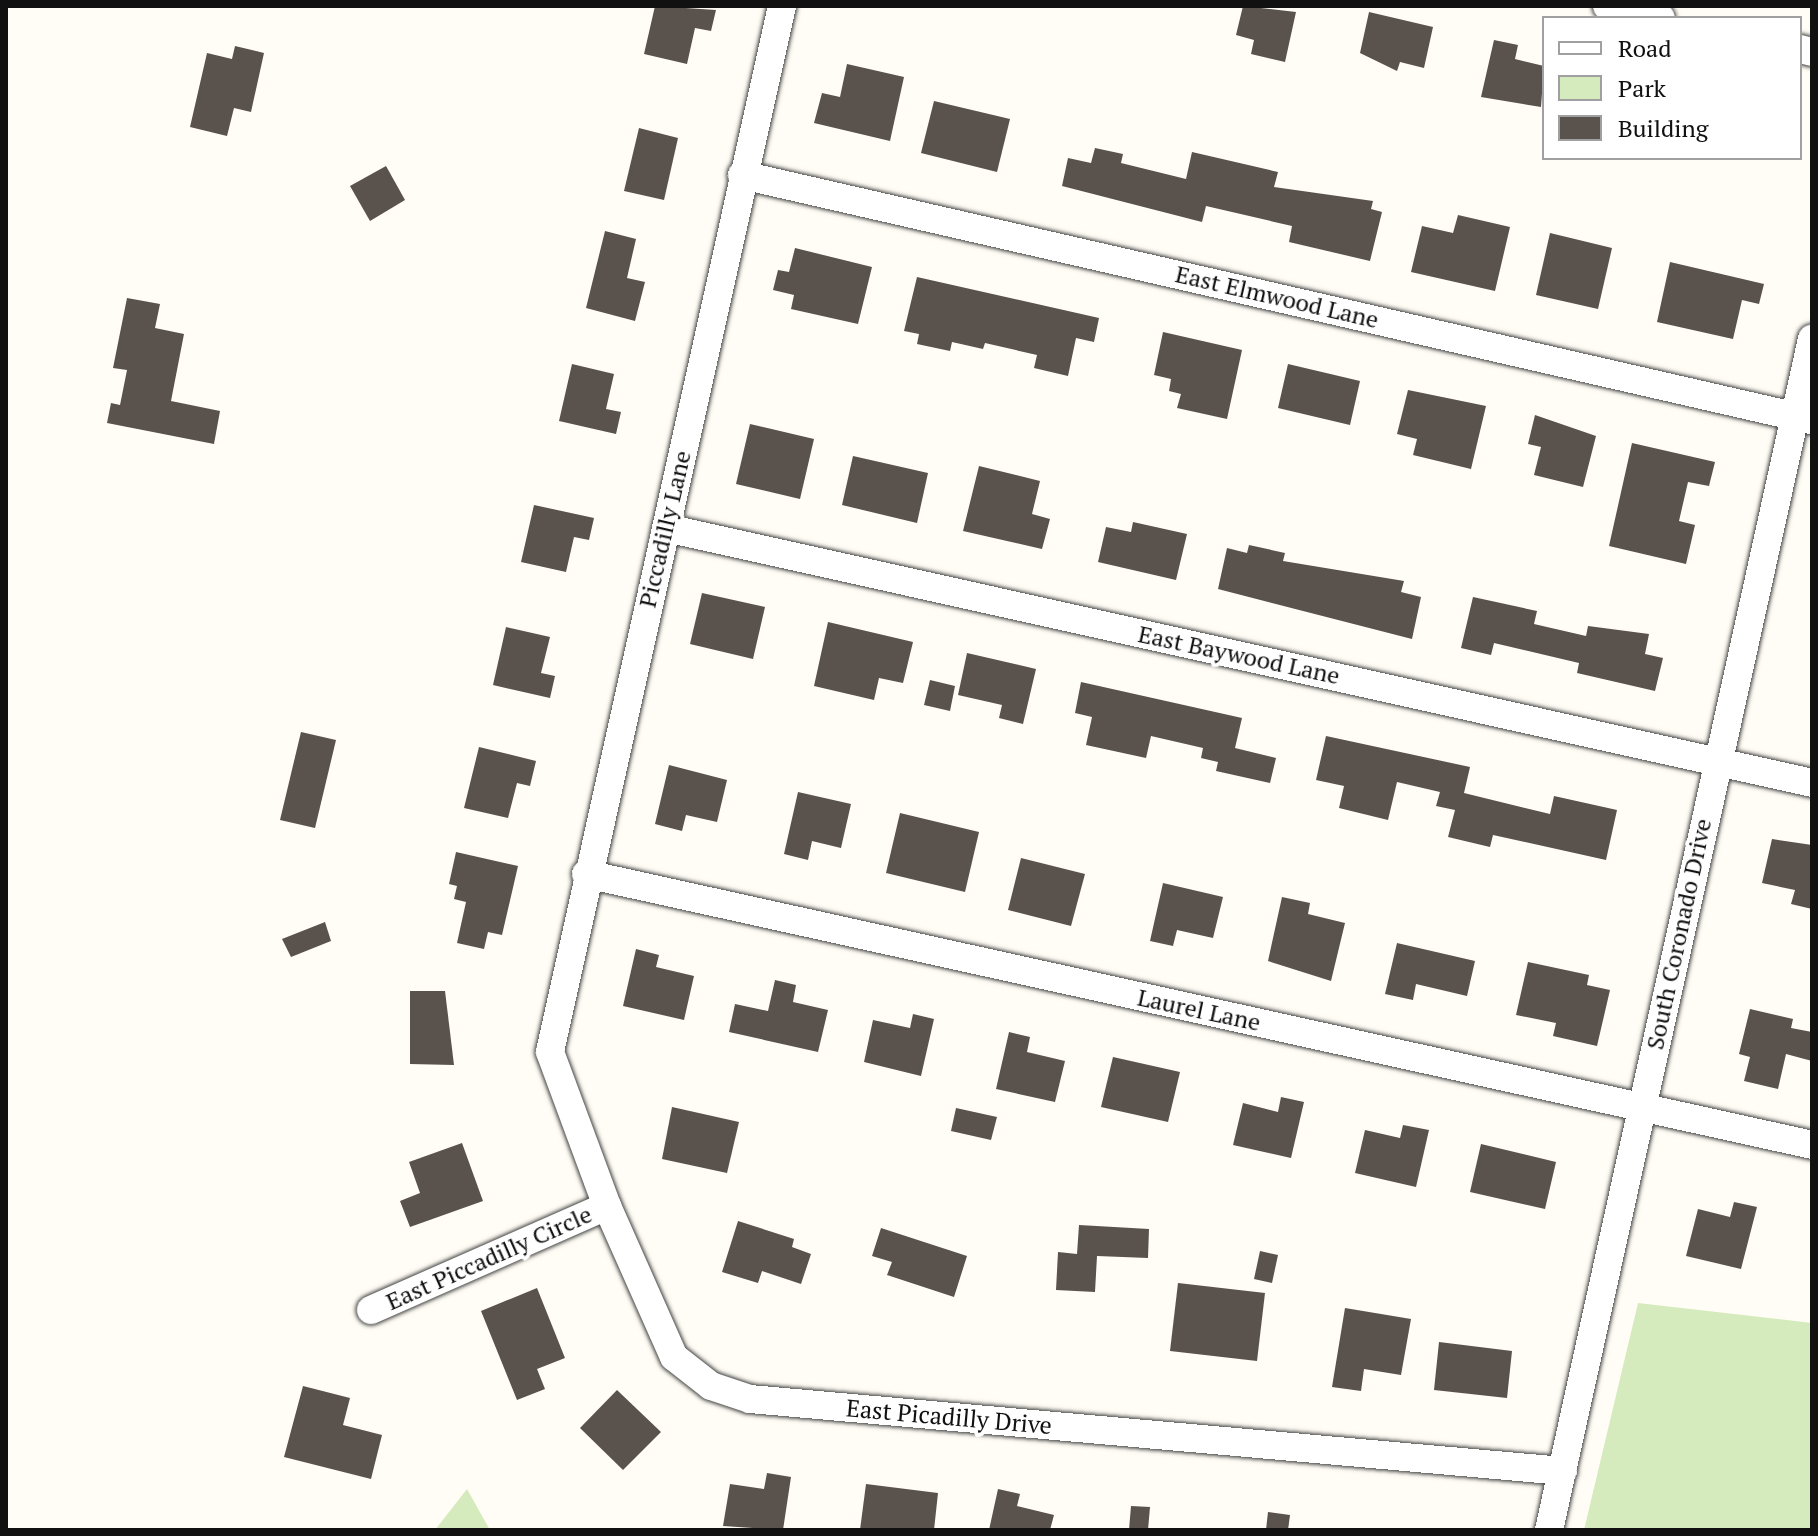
<!DOCTYPE html>
<html>
<head>
<meta charset="utf-8">
<style>
	body { margin:0 }
	#map { position:relative; width:1818px; height:1536px; overflow:hidden; background:#fffdf5; font-family:"PT Serif",serif }
	div>[style] { position:absolute }
	.green>* { inset:0; background:#d5ebbd }
	.building>* { inset:0; background:#5a524d }
	.roads { filter:drop-shadow(0 0 2px #444) drop-shadow(0 0 2px #444) }
	.minor>* { height:28px; margin:-14px; padding:0 14px; transform-origin:14px; border-radius:14px; background:#fff }
	span { translate:-50% -50%; white-space:nowrap; text-align:center; line-height:1.15; -webkit-text-stroke:8px #fff; paint-order:stroke }
	.street-label { font-size:24px; color:#111 }
	.frame { position:absolute; inset:0; border:8px solid #111; pointer-events:none }
	.legend { position:absolute; left:1542px; top:16px; width:260px; height:144px; box-sizing:border-box; background:#fff; border:2px solid #a0a0a0; margin:0; padding:10px 14px; list-style:none; font-size:24px; color:#111 }
	.legend li { display:flex; align-items:center; gap:16px; height:40px }
	.legend b { width:40px; border:2px solid #a0a0a0 }
</style>
</head>
<body>
<div id="map">
	<div class="green">
		<div style="clip-path:polygon(1638px 1303px,1812px 1323px,1812px 1530px,1584px 1530px)"></div>
		<div style="clip-path:polygon(467px 1489px,490px 1530px,435px 1530px)"></div>
	</div>
	<div class="building">
		<div style="clip-path:polygon(655px 6px,716px 10px,711px 31px,695px 28px,687px 64px,644px 54px)"></div>
		<div style="clip-path:polygon(1243px 6px,1296px 12px,1285px 62px,1251px 54px,1254px 40px,1236px 35px)"></div>
		<div style="clip-path:polygon(1369px 12px,1433px 27px,1424px 68px,1400px 62px,1397px 71px,1360px 53px)"></div>
		<div style="clip-path:polygon(1494px 40px,1518px 45px,1515px 59px,1544px 66px,1541px 107px,1481px 97px)"></div>
		<div style="clip-path:polygon(235px 46px,264px 53px,251px 112px,234px 108px,227px 136px,190px 127px,207px 53px,232px 59px)"></div>
		<div style="clip-path:polygon(847px 64px,904px 77px,890px 141px,814px 123px,822px 93px,840px 97px)"></div>
		<div style="clip-path:polygon(934px 101px,1010px 119px,997px 172px,921px 153px)"></div>
		<div style="clip-path:polygon(639px 128px,678px 138px,664px 200px,624px 191px)"></div>
		<div style="clip-path:polygon(1095px 148px,1123px 154px,1121px 163px,1186px 179px,1192px 152px,1278px 172px,1274px 187px,1373px 201px,1371px 209px,1382px 212px,1370px 261px,1289px 242px,1292px 226px,1206px 206px,1202px 222px,1062px 186px,1068px 158px,1091px 163px)"></div>
		<div style="clip-path:polygon(386px 166px,405px 200px,370px 221px,350px 186px)"></div>
		<div style="clip-path:polygon(1458px 215px,1510px 227px,1495px 291px,1411px 272px,1422px 226px,1453px 233px)"></div>
		<div style="clip-path:polygon(605px 231px,636px 239px,627px 278px,645px 282px,635px 321px,586px 308px)"></div>
		<div style="clip-path:polygon(1550px 233px,1612px 248px,1598px 309px,1536px 295px)"></div>
		<div style="clip-path:polygon(795px 248px,872px 267px,858px 324px,791px 309px,794px 295px,773px 290px,778px 270px,789px 272px)"></div>
		<div style="clip-path:polygon(1670px 262px,1764px 284px,1759px 304px,1742px 300px,1733px 339px,1657px 322px)"></div>
		<div style="clip-path:polygon(917px 277px,1099px 318px,1094px 342px,1076px 338px,1068px 376px,1034px 368px,1037px 355px,985px 343px,983px 349px,952px 342px,950px 351px,917px 344px,919px 334px,904px 331px)"></div>
		<div style="clip-path:polygon(127px 298px,160px 304px,155px 328px,184px 334px,171px 401px,220px 411px,214px 444px,107px 423px,111px 403px,120px 405px,127px 370px,113px 368px)"></div>
		<div style="clip-path:polygon(1163px 332px,1242px 350px,1227px 419px,1177px 408px,1181px 394px,1169px 391px,1171px 379px,1154px 375px)"></div>
		<div style="clip-path:polygon(572px 364px,614px 374px,606px 409px,621px 412px,616px 434px,559px 421px)"></div>
		<div style="clip-path:polygon(1288px 364px,1360px 381px,1350px 425px,1278px 408px)"></div>
		<div style="clip-path:polygon(1408px 390px,1486px 406px,1471px 469px,1413px 455px,1417px 439px,1397px 434px)"></div>
		<div style="clip-path:polygon(1535px 415px,1596px 436px,1583px 487px,1534px 475px,1541px 447px,1528px 444px)"></div>
		<div style="clip-path:polygon(750px 424px,814px 439px,800px 499px,736px 484px)"></div>
		<div style="clip-path:polygon(1632px 443px,1715px 462px,1709px 486px,1688px 482px,1679px 521px,1695px 525px,1686px 564px,1609px 546px)"></div>
		<div style="clip-path:polygon(853px 456px,928px 473px,917px 523px,842px 505px)"></div>
		<div style="clip-path:polygon(979px 466px,1040px 481px,1032px 514px,1050px 519px,1042px 549px,963px 531px)"></div>
		<div style="clip-path:polygon(534px 505px,594px 518px,589px 540px,574px 537px,566px 572px,521px 562px)"></div>
		<div style="clip-path:polygon(1133px 522px,1187px 534px,1176px 580px,1098px 562px,1106px 527px,1131px 532px)"></div>
		<div style="clip-path:polygon(1249px 545px,1285px 553px,1283px 561px,1404px 581px,1401px 592px,1421px 597px,1412px 639px,1218px 589px,1227px 548px,1247px 553px)"></div>
		<div style="clip-path:polygon(702px 593px,765px 607px,753px 659px,690px 644px)"></div>
		<div style="clip-path:polygon(1473px 597px,1537px 611px,1534px 624px,1586px 636px,1588px 626px,1649px 634px,1645px 654px,1663px 658px,1655px 691px,1577px 673px,1579px 663px,1494px 643px,1491px 655px,1461px 648px)"></div>
		<div style="clip-path:polygon(828px 622px,913px 642px,903px 683px,879px 678px,874px 700px,814px 686px)"></div>
		<div style="clip-path:polygon(506px 627px,550px 637px,541px 673px,555px 676px,550px 698px,493px 685px)"></div>
		<div style="clip-path:polygon(967px 653px,1036px 669px,1023px 724px,999px 718px,1002px 705px,958px 695px)"></div>
		<div style="clip-path:polygon(930px 680px,955px 686px,950px 711px,924px 705px)"></div>
		<div style="clip-path:polygon(1081px 682px,1242px 718px,1235px 748px,1276px 758px,1270px 783px,1216px 771px,1218px 762px,1201px 758px,1203px 748px,1151px 736px,1146px 758px,1086px 745px,1092px 717px,1075px 713px)"></div>
		<div style="clip-path:polygon(301px 732px,336px 740px,315px 828px,280px 820px)"></div>
		<div style="clip-path:polygon(1326px 736px,1470px 767px,1464px 793px,1550px 814px,1554px 796px,1617px 810px,1606px 860px,1493px 835px,1490px 847px,1448px 837px,1455px 810px,1436px 806px,1440px 792px,1397px 782px,1388px 820px,1339px 808px,1344px 786px,1316px 780px)"></div>
		<div style="clip-path:polygon(479px 747px,536px 761px,530px 786px,517px 783px,508px 818px,464px 808px)"></div>
		<div style="clip-path:polygon(669px 765px,727px 780px,717px 822px,686px 815px,682px 831px,655px 824px)"></div>
		<div style="clip-path:polygon(798px 792px,851px 804px,841px 848px,812px 841px,808px 860px,784px 854px)"></div>
		<div style="clip-path:polygon(900px 813px,979px 832px,965px 892px,886px 873px)"></div>
		<div style="clip-path:polygon(1772px 839px,1812px 845px,1812px 909px,1791px 904px,1795px 890px,1762px 883px)"></div>
		<div style="clip-path:polygon(456px 852px,518px 866px,502px 935px,488px 932px,484px 949px,457px 943px,466px 902px,454px 899px,457px 886px,449px 884px)"></div>
		<div style="clip-path:polygon(1021px 858px,1085px 874px,1071px 926px,1008px 910px)"></div>
		<div style="clip-path:polygon(1163px 883px,1223px 897px,1213px 938px,1177px 930px,1173px 946px,1150px 941px)"></div>
		<div style="clip-path:polygon(1282px 897px,1310px 903px,1308px 914px,1345px 923px,1331px 981px,1268px 961px)"></div>
		<div style="clip-path:polygon(325px 922px,331px 941px,291px 957px,282px 939px)"></div>
		<div style="clip-path:polygon(1397px 943px,1475px 961px,1467px 996px,1416px 984px,1413px 1000px,1385px 994px)"></div>
		<div style="clip-path:polygon(636px 949px,659px 955px,656px 967px,694px 976px,684px 1020px,623px 1006px)"></div>
		<div style="clip-path:polygon(1528px 962px,1589px 975px,1587px 985px,1610px 990px,1597px 1046px,1553px 1036px,1556px 1023px,1516px 1015px)"></div>
		<div style="clip-path:polygon(775px 980px,796px 985px,793px 1002px,828px 1010px,818px 1052px,729px 1032px,735px 1004px,768px 1011px)"></div>
		<div style="clip-path:polygon(410px 991px,445px 991px,454px 1065px,410px 1064px)"></div>
		<div style="clip-path:polygon(1750px 1009px,1793px 1019px,1791px 1028px,1812px 1032px,1812px 1061px,1786px 1054px,1778px 1089px,1744px 1081px,1750px 1057px,1739px 1054px)"></div>
		<div style="clip-path:polygon(913px 1014px,934px 1019px,921px 1076px,864px 1062px,873px 1020px,910px 1028px)"></div>
		<div style="clip-path:polygon(1009px 1032px,1030px 1037px,1027px 1052px,1065px 1061px,1055px 1102px,996px 1089px)"></div>
		<div style="clip-path:polygon(1113px 1057px,1180px 1072px,1168px 1122px,1101px 1107px)"></div>
		<div style="clip-path:polygon(1281px 1097px,1304px 1102px,1291px 1158px,1233px 1145px,1243px 1103px,1278px 1112px)"></div>
		<div style="clip-path:polygon(672px 1107px,739px 1122px,727px 1173px,662px 1159px)"></div>
		<div style="clip-path:polygon(956px 1108px,997px 1117px,991px 1140px,951px 1131px)"></div>
		<div style="clip-path:polygon(1403px 1125px,1429px 1130px,1416px 1187px,1355px 1173px,1365px 1130px,1400px 1138px)"></div>
		<div style="clip-path:polygon(462px 1143px,483px 1201px,410px 1227px,400px 1201px,420px 1193px,409px 1162px)"></div>
		<div style="clip-path:polygon(1481px 1144px,1556px 1162px,1545px 1209px,1470px 1192px)"></div>
		<div style="clip-path:polygon(1734px 1202px,1757px 1207px,1741px 1269px,1686px 1256px,1698px 1209px,1730px 1217px)"></div>
		<div style="clip-path:polygon(738px 1221px,794px 1239px,792px 1247px,811px 1254px,801px 1284px,762px 1271px,758px 1283px,722px 1272px)"></div>
		<div style="clip-path:polygon(1079px 1225px,1149px 1229px,1148px 1258px,1097px 1256px,1095px 1292px,1056px 1290px,1058px 1252px,1077px 1254px)"></div>
		<div style="clip-path:polygon(881px 1228px,967px 1256px,954px 1297px,887px 1275px,892px 1262px,872px 1256px)"></div>
		<div style="clip-path:polygon(1260px 1251px,1278px 1255px,1272px 1283px,1254px 1279px)"></div>
		<div style="clip-path:polygon(1178px 1283px,1265px 1293px,1257px 1361px,1170px 1351px)"></div>
		<div style="clip-path:polygon(537px 1288px,565px 1358px,537px 1369px,545px 1389px,517px 1400px,481px 1311px)"></div>
		<div style="clip-path:polygon(1345px 1308px,1411px 1319px,1401px 1375px,1364px 1369px,1361px 1391px,1332px 1387px)"></div>
		<div style="clip-path:polygon(1439px 1342px,1512px 1351px,1507px 1398px,1434px 1390px)"></div>
		<div style="clip-path:polygon(303px 1386px,350px 1398px,343px 1425px,382px 1435px,371px 1479px,284px 1457px)"></div>
		<div style="clip-path:polygon(617px 1390px,661px 1432px,623px 1470px,580px 1428px)"></div>
		<div style="clip-path:polygon(767px 1473px,791px 1477px,783px 1530px,723px 1526px,730px 1484px,764px 1489px)"></div>
		<div style="clip-path:polygon(866px 1484px,938px 1493px,934px 1530px,860px 1530px)"></div>
		<div style="clip-path:polygon(998px 1489px,1020px 1494px,1017px 1506px,1054px 1515px,1050px 1530px,989px 1530px)"></div>
		<div style="clip-path:polygon(1131px 1506px,1150px 1507px,1148px 1530px,1129px 1530px)"></div>
		<div style="clip-path:polygon(1268px 1512px,1290px 1515px,1288px 1530px,1266px 1530px)"></div>
	</div>
	<div class="roads">
		<div class="minor">
			<div style="left:782px;top:6px;width:1071px;rotate:102.51deg"></div>
			<div style="left:550px;top:1052px;width:164px;rotate:69.7deg"></div>
			<div style="left:607px;top:1206px;width:165px;rotate:66.1deg"></div>
			<div style="left:674px;top:1357px;width:47px;rotate:38.1deg"></div>
			<div style="left:711px;top:1386px;width:41px;rotate:18.4deg"></div>
			<div style="left:750px;top:1399px;width:816px;rotate:5.06deg"></div>
			<div style="left:1607px;top:6px;width:55px;rotate:12.5deg"></div>
			<div style="left:1800px;top:49px;width:12px;rotate:14deg"></div>
			<div style="left:742px;top:175px;width:1097px;rotate:12.91deg"></div>
			<div style="left:666px;top:528px;width:1174px;rotate:12.54deg"></div>
			<div style="left:586px;top:874px;width:1256px;rotate:12.46deg"></div>
			<div style="left:371px;top:1310px;width:258px;rotate:-23.8deg"></div>
			<div style="left:1549px;top:1530px;width:1220px;rotate:-77.55deg"></div>
		</div>
	</div>
	<div class="street-label">
		<span style="left:1277px;top:297px;rotate:13deg">East Elmwood Lane</span>
		<span style="left:665px;top:529px;rotate:-77deg">Piccadilly Lane</span>
		<span style="left:1239px;top:655px;rotate:12deg">East Baywood Lane</span>
		<span style="left:1679px;top:934px;rotate:-78deg">South Coronado Drive</span>
		<span style="left:1199px;top:1010px;rotate:12deg">Laurel Lane</span>
		<span style="left:489px;top:1258px;rotate:-24deg">East Piccadilly Circle</span>
		<span style="left:949px;top:1417px;rotate:5deg">East Picadilly Drive</span>
	</div>
	<div class="frame"></div>
	<ul class="legend">
	<li><b style="height:10px;background:#fff"></b>Road</li>
	<li><b style="height:22px;background:#d5ebbd"></b>Park</li>
	<li><b style="height:22px;background:#5a524d"></b>Building</li>
	</ul>
</div>
</body>
</html>
